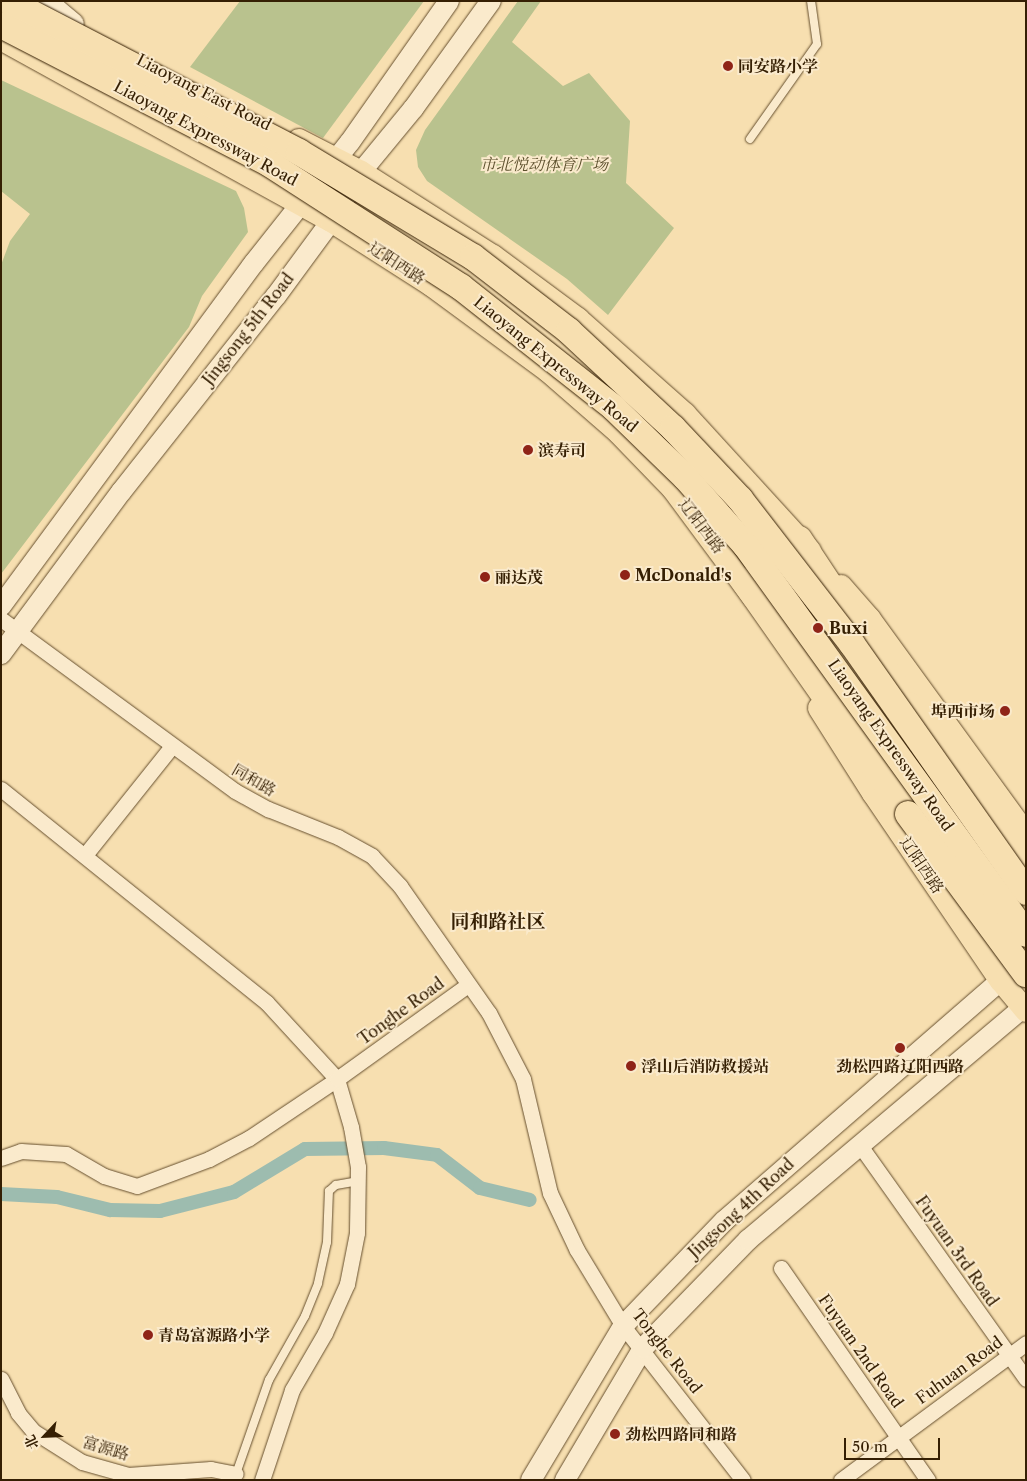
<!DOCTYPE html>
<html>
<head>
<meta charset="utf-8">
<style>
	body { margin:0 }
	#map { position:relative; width:1027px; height:1481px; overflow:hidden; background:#f7dfb0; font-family:"Libre Caslon Text","Noto Serif SC",serif }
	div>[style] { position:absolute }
	.green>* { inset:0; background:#b9c28e }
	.canal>* { height:14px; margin:-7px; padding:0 7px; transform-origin:7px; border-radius:7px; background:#9dbcaf }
	.roads { filter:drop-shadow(0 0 1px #664f2e) drop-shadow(0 0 1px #664f2e) }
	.lane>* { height:8px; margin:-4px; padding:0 4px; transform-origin:4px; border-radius:4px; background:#faeacc }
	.street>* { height:15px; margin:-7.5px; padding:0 7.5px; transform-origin:7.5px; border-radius:7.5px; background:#faeacc }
	.secondary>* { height:20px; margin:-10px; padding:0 10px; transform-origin:10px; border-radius:10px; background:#faeacc }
	.primary>* { height:22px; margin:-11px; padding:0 11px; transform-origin:11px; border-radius:11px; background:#f7dfb0 }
	.highway>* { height:26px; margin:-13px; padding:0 13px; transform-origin:13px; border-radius:13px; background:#f7dfb0 }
	.bridges { filter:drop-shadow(0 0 1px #351f03) drop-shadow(0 0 1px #351f03) }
	.highway-bridge>* { height:26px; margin:-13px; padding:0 13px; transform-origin:13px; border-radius:13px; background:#f7dfb0 }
	.dots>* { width:14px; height:14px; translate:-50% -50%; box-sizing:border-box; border:2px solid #faeacc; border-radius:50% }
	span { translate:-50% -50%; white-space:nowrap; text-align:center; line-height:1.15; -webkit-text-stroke:4px #faeacc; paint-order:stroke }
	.poi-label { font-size:16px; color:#351f03; font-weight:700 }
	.left { translate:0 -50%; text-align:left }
	.right { translate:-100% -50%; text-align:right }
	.street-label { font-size:16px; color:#351f03 }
	.park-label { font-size:16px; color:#5d502d; font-style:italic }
	.quarter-label { font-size:19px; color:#351f03; font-weight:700 }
	.frame { position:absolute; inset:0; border:2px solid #351f03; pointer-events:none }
	.north { position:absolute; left:20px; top:1411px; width:50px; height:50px; -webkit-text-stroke:4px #faeacc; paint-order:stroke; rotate:245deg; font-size:14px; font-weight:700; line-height:20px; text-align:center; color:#351f03 }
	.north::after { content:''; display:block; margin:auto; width:18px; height:22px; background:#351f03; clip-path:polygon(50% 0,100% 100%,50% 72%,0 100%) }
	.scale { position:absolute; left:844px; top:1438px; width:96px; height:22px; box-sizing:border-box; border:2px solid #351f03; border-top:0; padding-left:6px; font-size:15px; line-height:18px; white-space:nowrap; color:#351f03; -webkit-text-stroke:4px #faeacc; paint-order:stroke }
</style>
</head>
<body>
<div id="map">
	<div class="green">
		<div style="clip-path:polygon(240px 1px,424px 1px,323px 138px,190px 67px)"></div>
		<div style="clip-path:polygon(518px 1px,541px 1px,512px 42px,563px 86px,589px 73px,630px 121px,626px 183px,674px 228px,608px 315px,567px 279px,427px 181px,418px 167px,416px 150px,425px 130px)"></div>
		<div style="clip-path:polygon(1px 80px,236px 191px,244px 208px,248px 232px,202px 296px,189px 327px,1px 574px,1px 265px,10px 241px,30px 214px,1px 191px)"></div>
	</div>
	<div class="canal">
		<div style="left:1px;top:1194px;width:56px;rotate:3.1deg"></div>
		<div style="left:57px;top:1197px;width:55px;rotate:13.8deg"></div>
		<div style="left:110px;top:1210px;width:50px;rotate:1.1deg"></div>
		<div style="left:160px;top:1211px;width:76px;rotate:-14.4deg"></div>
		<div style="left:234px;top:1192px;width:83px;rotate:-31.2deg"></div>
		<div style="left:305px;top:1149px;width:79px;rotate:-0.7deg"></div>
		<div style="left:384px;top:1148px;width:53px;rotate:7.5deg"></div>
		<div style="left:437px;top:1155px;width:54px;rotate:37.5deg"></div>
		<div style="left:480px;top:1188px;width:51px;rotate:13.5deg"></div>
	</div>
	<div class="roads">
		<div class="lane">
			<div style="left:750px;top:139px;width:116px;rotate:-54.8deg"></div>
			<div style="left:817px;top:44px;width:43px;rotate:-97.9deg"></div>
			<div style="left:236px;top:1474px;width:100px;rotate:-70.7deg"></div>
			<div style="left:269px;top:1380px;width:73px;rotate:-60.6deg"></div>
			<div style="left:305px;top:1316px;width:35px;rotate:-68deg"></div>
			<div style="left:318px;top:1283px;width:42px;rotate:-77.6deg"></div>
			<div style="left:327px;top:1242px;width:51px;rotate:-87.8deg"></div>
			<div style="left:329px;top:1191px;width:9px;rotate:-41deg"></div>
			<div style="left:336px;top:1185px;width:23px;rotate:-10deg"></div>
		</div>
		<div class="street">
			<div style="left:1px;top:619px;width:290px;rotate:36.3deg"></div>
			<div style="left:235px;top:791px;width:38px;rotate:29deg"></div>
			<div style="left:268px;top:809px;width:75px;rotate:21.8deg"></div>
			<div style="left:338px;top:837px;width:39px;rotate:29deg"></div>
			<div style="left:372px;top:856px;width:41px;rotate:47deg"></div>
			<div style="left:400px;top:886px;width:155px;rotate:55deg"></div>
			<div style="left:489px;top:1013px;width:74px;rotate:62.7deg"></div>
			<div style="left:523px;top:1079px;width:117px;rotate:76.7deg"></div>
			<div style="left:550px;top:1193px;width:63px;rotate:64.7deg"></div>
			<div style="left:577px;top:1250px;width:89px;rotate:58.8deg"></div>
			<div style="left:623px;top:1326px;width:195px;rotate:52.1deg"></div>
			<div style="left:1px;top:789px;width:341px;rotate:38.8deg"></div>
			<div style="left:267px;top:1003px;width:103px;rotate:47.4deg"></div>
			<div style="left:337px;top:1079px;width:50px;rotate:73.7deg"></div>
			<div style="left:351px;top:1127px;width:41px;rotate:80.1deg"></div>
			<div style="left:358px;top:1167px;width:66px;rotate:90.9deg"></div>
			<div style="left:357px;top:1233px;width:52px;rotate:101.1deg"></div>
			<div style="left:347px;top:1284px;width:54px;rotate:114.2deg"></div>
			<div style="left:325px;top:1333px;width:66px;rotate:120.1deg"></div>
			<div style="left:292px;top:1390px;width:95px;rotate:108.4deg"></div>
			<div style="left:85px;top:855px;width:139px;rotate:-51.4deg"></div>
			<div style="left:859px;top:1144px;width:288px;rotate:54.6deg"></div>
			<div style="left:1px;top:1158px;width:21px;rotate:-19deg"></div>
			<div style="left:21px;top:1151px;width:45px;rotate:3.8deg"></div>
			<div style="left:66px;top:1154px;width:44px;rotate:30.1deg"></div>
			<div style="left:104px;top:1176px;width:34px;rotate:17deg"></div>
			<div style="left:137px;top:1186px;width:77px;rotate:-20.6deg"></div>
			<div style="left:209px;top:1159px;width:45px;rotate:-27.7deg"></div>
			<div style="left:249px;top:1138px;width:106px;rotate:-33.8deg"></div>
			<div style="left:337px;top:1079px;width:161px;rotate:-35.7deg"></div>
			<div style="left:781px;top:1268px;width:258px;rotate:55.3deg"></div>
			<div style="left:1px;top:1379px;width:38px;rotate:63deg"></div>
			<div style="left:18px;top:1413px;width:23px;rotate:50deg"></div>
			<div style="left:33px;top:1431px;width:58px;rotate:32.3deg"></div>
			<div style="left:82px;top:1462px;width:48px;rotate:15.8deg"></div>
			<div style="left:128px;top:1475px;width:83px;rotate:-4.1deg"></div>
			<div style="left:211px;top:1469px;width:25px;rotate:11deg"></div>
			<div style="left:841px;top:1480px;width:230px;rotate:-36.5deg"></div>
		</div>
		<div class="secondary">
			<div style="left:47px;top:1px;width:35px;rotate:40deg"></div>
			<div style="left:1px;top:606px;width:426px;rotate:-53.6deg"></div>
			<div style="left:254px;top:263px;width:154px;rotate:-51.6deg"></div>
			<div style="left:350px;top:142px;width:172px;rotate:-54.9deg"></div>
			<div style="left:1px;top:654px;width:202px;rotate:-53.5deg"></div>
			<div style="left:121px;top:492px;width:250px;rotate:-51.7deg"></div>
			<div style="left:276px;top:296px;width:93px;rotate:-53.7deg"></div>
			<div style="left:331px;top:221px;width:57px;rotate:-58.5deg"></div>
			<div style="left:361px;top:172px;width:82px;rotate:-50.5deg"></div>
			<div style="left:413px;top:109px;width:133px;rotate:-54.2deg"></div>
			<div style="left:531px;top:1480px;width:179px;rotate:-59.1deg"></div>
			<div style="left:623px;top:1326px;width:146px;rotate:-46.1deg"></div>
			<div style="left:724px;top:1221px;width:381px;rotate:-41deg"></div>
			<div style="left:565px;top:1480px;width:153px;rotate:-59.4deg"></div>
			<div style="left:643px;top:1348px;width:151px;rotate:-45.8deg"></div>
			<div style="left:748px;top:1240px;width:364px;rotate:-40.2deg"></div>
		</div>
		<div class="primary">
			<div style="left:1px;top:39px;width:377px;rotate:28.9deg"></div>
			<div style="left:331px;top:221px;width:119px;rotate:32.6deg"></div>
			<div style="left:431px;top:285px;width:145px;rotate:36.3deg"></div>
			<div style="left:548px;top:371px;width:94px;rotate:41.1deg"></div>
			<div style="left:619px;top:433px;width:78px;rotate:46deg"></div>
			<div style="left:673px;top:489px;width:134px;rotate:53.5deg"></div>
			<div style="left:299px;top:140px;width:70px;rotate:27.3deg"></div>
			<div style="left:361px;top:172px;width:156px;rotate:32.5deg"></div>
			<div style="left:493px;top:256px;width:106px;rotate:36.5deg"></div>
			<div style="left:578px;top:319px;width:143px;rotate:41.6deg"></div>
			<div style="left:685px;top:414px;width:185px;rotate:47.6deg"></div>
			<div style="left:841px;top:586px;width:43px;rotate:48.8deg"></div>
			<div style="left:869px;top:618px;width:267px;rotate:54deg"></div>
			<div style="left:819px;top:708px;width:101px;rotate:57.6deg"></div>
			<div style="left:873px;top:793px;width:227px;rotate:55.8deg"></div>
			<div style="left:1001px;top:981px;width:39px;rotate:50deg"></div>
		</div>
		<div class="highway">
			<div style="left:799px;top:539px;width:199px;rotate:56.5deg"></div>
			<div style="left:909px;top:705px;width:197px;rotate:53.5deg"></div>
			<div style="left:744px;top:581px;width:285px;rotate:54.9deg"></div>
		</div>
	</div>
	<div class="bridges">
		<div class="highway-bridge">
			<div style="left:8px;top:1px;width:328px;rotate:27.4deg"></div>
			<div style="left:299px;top:152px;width:203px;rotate:31.1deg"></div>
			<div style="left:473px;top:257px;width:121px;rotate:37.6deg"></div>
			<div style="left:569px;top:331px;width:142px;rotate:43deg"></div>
			<div style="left:673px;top:428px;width:98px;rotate:46.7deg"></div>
			<div style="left:740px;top:499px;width:183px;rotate:52.3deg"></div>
			<div style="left:852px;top:644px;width:303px;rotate:54.9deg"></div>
			<div style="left:1px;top:25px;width:303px;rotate:27.3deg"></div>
			<div style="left:270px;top:164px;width:227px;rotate:32.8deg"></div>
			<div style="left:461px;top:287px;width:195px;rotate:38.3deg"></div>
			<div style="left:614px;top:408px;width:100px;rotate:44.2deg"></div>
			<div style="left:686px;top:478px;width:91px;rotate:48.6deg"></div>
			<div style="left:746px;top:546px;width:478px;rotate:54.2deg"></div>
			<div style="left:908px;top:814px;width:199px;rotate:53.6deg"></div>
		</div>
	</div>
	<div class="dots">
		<div style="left:728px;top:66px;background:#8f2418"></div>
		<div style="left:528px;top:450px;background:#8f2418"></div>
		<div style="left:625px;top:575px;background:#8f2418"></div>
		<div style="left:485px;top:577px;background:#8f2418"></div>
		<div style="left:818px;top:628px;background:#8f2418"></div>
		<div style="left:1005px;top:711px;background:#8f2418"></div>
		<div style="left:900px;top:1048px;background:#8f2418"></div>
		<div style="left:631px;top:1066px;background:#8f2418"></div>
		<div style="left:148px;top:1335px;background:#8f2418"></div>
		<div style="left:615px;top:1434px;background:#8f2418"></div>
	</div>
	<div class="poi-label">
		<span class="left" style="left:738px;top:66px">同安路小学</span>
		<span class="left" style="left:538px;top:450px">滨寿司</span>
		<span class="left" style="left:635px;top:575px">McDonald's</span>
		<span class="left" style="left:495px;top:577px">丽达茂</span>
		<span class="left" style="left:829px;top:628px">Buxi</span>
		<span class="right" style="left:995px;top:711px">埠西市场</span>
		<span class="left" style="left:641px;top:1066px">浮山后消防救援站</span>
		<span style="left:900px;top:1066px">劲松四路辽阳西路</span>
		<span class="left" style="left:158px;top:1335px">青岛富源路小学</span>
		<span class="left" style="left:625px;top:1434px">劲松四路同和路</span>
	</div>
	<div class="street-label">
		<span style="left:204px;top:92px;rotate:27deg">Liaoyang East Road</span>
		<span style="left:206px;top:133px;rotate:28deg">Liaoyang Expressway Road</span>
		<span style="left:397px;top:263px;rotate:33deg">辽阳西路</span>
		<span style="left:248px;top:329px;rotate:-52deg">Jingsong 5th Road</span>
		<span style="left:556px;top:364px;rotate:39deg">Liaoyang Expressway Road</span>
		<span style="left:702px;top:526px;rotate:53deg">辽阳西路</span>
		<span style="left:891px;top:745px;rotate:55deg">Liaoyang Expressway Road</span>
		<span style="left:254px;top:780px;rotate:30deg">同和路</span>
		<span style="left:922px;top:865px;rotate:56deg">辽阳西路</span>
		<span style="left:401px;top:1011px;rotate:-36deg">Tonghe Road</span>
		<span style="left:741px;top:1208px;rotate:-43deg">Jingsong 4th Road</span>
		<span style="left:957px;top:1251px;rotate:55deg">Fuyuan 3rd Road</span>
		<span style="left:667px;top:1351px;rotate:52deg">Tonghe Road</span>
		<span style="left:861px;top:1351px;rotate:55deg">Fuyuan 2nd Road</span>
		<span style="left:959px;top:1370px;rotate:-36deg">Fuhuan Road</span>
		<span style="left:106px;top:1448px;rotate:17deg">富源路</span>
	</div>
	<div class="park-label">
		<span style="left:544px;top:164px">市北悦动体育广场</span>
	</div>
	<div class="quarter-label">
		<span style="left:498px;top:922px">同和路社区</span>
	</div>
	<div class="frame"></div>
	<div class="north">北</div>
	<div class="scale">50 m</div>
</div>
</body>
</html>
